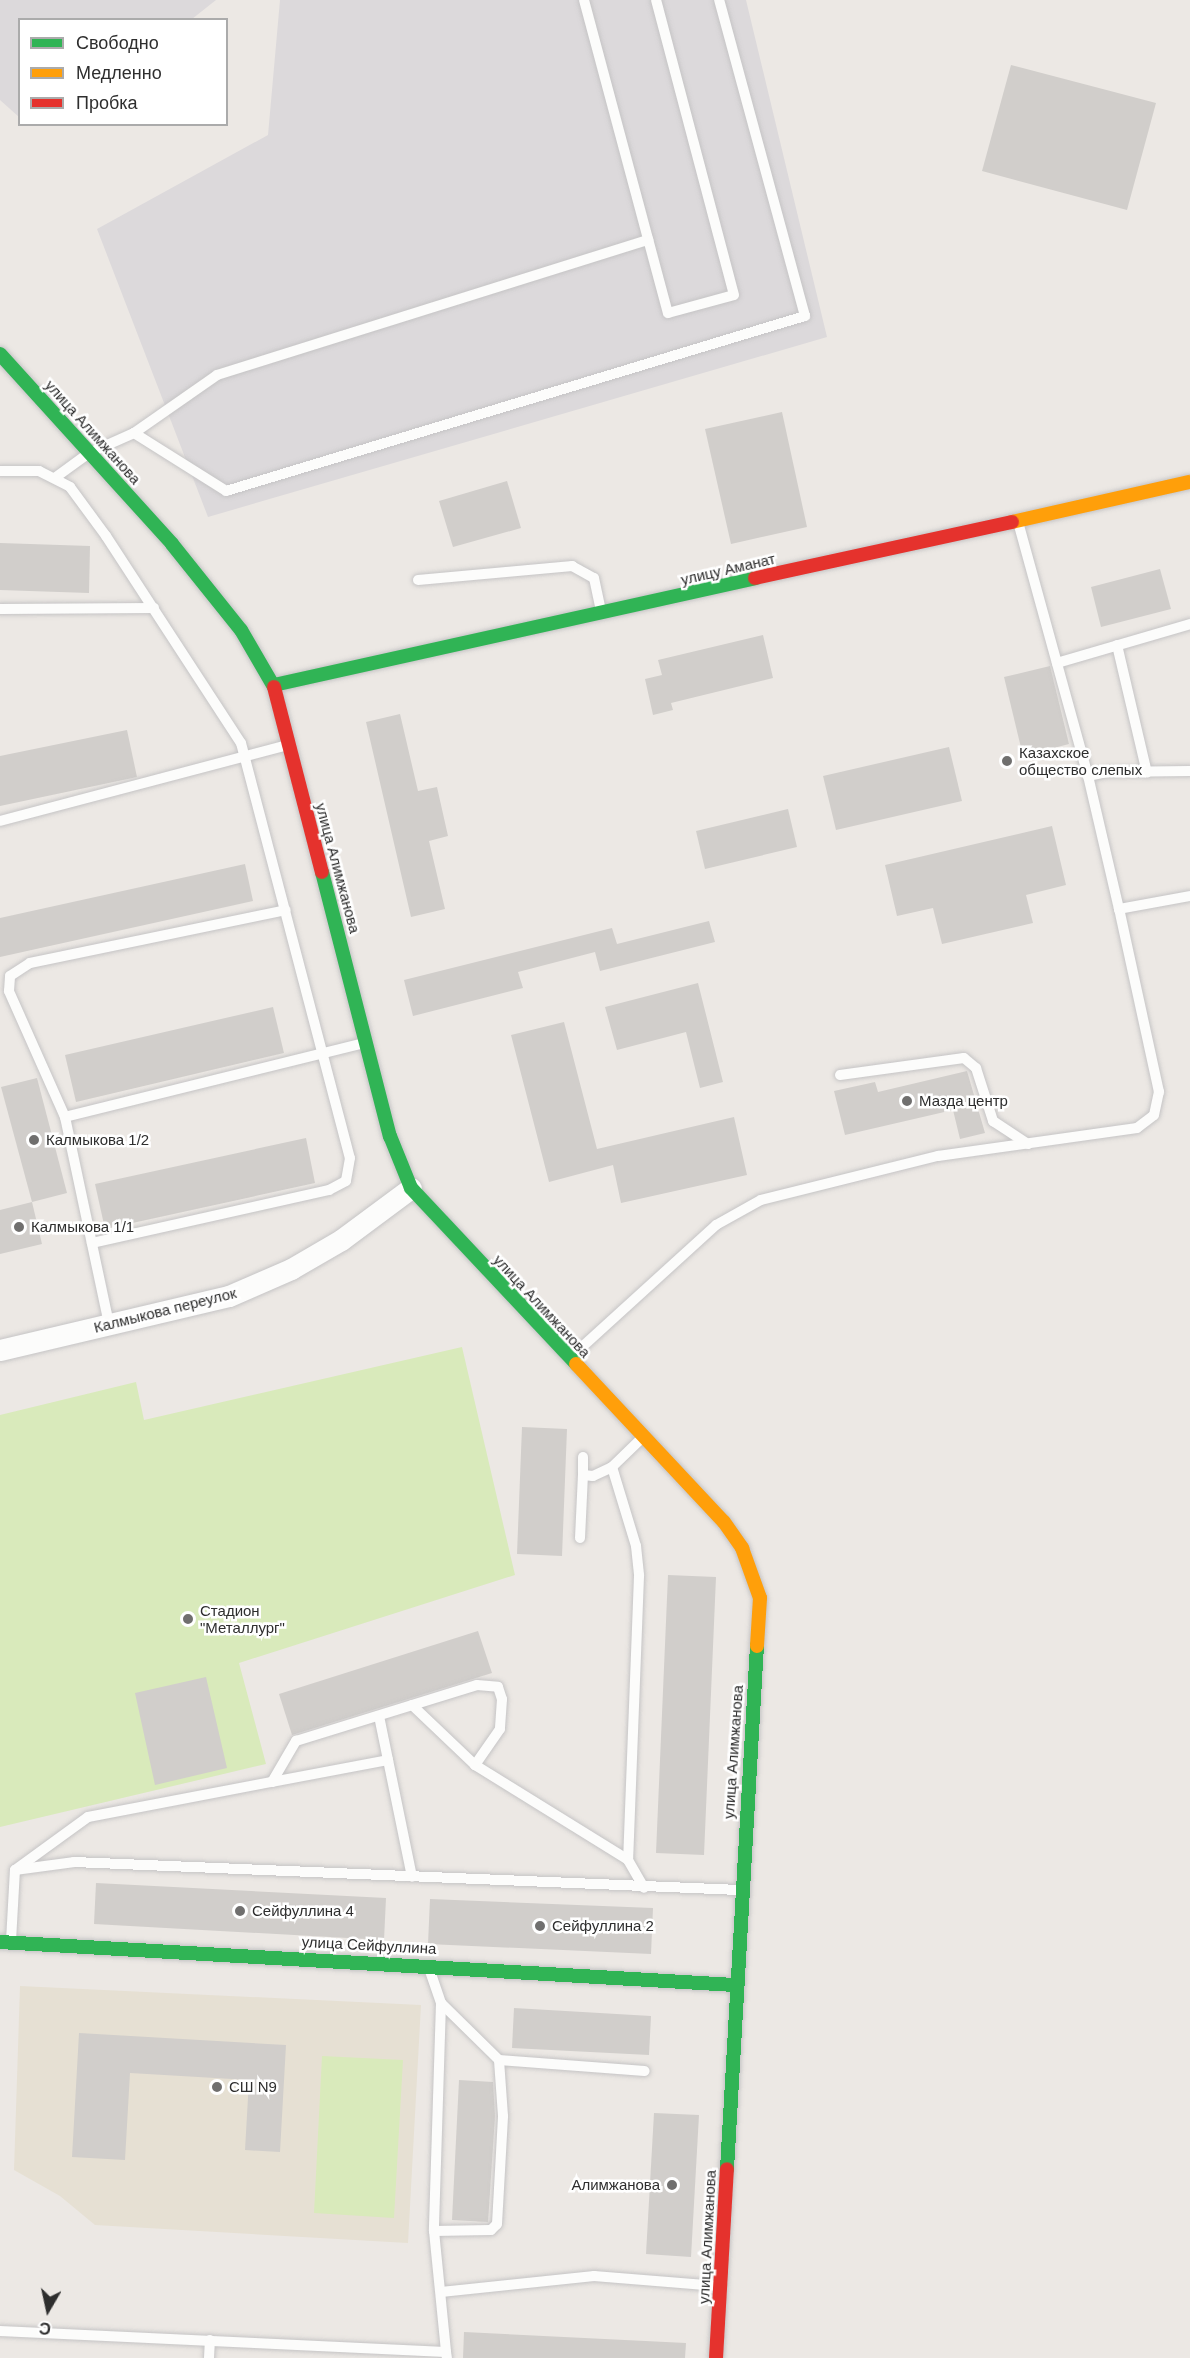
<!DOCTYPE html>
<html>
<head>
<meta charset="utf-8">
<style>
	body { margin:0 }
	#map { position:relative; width:1190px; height:2358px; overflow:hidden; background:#ece8e4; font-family:Arial,sans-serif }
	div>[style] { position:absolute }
	.industrial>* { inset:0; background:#dcd9db }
	.education>* { inset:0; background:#e6e0d3 }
	.pitch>* { inset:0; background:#d9eabb }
	.building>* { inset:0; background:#d1cecb }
	.roads { filter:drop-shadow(0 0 2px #c5c4c5) drop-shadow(0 0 2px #c5c4c5) }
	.lane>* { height:10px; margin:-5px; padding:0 5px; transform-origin:5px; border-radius:5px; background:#fcfcfb }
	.street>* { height:21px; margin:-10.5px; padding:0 10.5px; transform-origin:10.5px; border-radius:10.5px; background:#fcfcfb }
	.fast>* { height:14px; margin:-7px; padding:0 7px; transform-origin:7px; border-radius:7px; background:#30b455 }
	.slow>* { height:14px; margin:-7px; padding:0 7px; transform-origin:7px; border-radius:7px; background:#ff9f0a }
	.jam>* { height:14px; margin:-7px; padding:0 7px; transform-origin:7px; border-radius:7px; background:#e5322d }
	.dots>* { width:16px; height:16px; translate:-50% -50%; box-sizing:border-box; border:3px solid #fff; border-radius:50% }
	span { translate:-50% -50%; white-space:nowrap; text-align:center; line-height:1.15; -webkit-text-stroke:5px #fff; paint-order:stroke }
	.street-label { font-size:15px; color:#2e2e2e }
	.poi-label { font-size:15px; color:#2e2e2e }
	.left { translate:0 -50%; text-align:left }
	.right { translate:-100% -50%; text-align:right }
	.legend { position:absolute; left:18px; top:18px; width:210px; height:108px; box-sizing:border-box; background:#fff; border:2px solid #ababab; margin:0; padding:8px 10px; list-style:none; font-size:18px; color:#2e2e2e }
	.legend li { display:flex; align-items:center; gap:12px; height:30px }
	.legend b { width:30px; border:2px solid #ababab }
	.north { position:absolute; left:18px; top:2280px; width:60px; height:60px; -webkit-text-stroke:4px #fff; paint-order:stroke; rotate:189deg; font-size:16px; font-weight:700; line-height:24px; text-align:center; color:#2e2e2e }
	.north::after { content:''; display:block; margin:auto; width:21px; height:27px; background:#2e2e2e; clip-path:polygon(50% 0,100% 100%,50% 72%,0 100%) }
</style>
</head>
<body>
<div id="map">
	<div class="industrial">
		<div style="clip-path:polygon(0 0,216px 0,192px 19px,20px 20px,19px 117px,0 100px)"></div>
		<div style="clip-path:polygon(280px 0,746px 0,827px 337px,208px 517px,97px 229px,268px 135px)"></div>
	</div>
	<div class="education">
		<div style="clip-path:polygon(20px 1986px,421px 2005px,408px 2243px,95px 2225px,60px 2196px,14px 2170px)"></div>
	</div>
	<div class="pitch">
		<div style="clip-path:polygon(462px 1347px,515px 1575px,239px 1663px,266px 1764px,0 1827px,0 1415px,136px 1382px,144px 1420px)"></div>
		<div style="clip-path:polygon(322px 2056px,403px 2060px,394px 2218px,314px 2213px)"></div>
	</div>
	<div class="building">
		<div style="clip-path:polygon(1011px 65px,1156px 103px,1127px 210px,982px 171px)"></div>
		<div style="clip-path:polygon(782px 412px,807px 527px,731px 544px,705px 429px)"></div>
		<div style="clip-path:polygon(507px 481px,521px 528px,453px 547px,439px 501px)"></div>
		<div style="clip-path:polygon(0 543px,90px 546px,89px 593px,0 590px)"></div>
		<div style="clip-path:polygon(1160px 569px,1171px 609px,1101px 627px,1091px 587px)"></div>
		<div style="clip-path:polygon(763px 635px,773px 678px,671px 703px,673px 710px,653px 715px,645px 679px,662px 675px,658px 660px)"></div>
		<div style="clip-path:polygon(1050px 666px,1069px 744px,1023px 756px,1004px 677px)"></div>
		<div style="clip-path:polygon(400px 714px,418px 791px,437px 787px,448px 836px,429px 841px,445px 909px,411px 917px,366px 722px)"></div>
		<div style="clip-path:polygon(127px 730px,137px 777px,0 806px,0 756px)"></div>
		<div style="clip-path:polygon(949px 747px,962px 801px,836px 830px,823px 776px)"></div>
		<div style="clip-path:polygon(788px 809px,797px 847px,705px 869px,696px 831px)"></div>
		<div style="clip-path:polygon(1052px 826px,1066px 885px,1026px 895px,1033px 923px,942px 944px,933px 908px,897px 916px,885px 865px)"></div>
		<div style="clip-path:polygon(245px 864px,253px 901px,0 957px,0 918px)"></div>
		<div style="clip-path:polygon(709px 921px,715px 942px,600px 971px,595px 952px,518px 972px,523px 988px,413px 1016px,404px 980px,612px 928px,617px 944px)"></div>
		<div style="clip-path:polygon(698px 983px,723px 1082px,700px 1088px,686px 1032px,617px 1050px,605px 1007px)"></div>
		<div style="clip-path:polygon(273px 1007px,284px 1053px,76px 1102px,65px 1055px)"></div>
		<div style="clip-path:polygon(564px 1022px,597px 1149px,734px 1117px,747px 1175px,621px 1203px,613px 1165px,549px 1182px,511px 1035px)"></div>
		<div style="clip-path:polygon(967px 1071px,985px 1133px,960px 1139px,953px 1110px,845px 1135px,834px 1091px,875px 1082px,878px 1092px)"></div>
		<div style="clip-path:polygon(37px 1078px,67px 1193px,32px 1202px,1px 1087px)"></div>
		<div style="clip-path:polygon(306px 1138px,315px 1183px,105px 1229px,95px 1184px)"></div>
		<div style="clip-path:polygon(32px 1202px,42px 1244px,0 1254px,0 1210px)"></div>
		<div style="clip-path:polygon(522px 1427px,567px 1429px,562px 1556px,517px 1554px)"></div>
		<div style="clip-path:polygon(668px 1575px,716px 1577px,704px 1855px,656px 1853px)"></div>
		<div style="clip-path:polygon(478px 1631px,492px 1673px,292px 1735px,279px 1694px)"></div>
		<div style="clip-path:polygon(206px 1677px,227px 1768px,155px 1785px,135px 1693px)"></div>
		<div style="clip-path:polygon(96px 1883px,386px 1898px,384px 1940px,94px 1924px)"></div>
		<div style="clip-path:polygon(430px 1899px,653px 1908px,651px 1954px,428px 1944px)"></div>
		<div style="clip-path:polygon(514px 2008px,651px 2016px,649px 2055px,512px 2048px)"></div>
		<div style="clip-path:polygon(79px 2033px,286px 2045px,280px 2152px,245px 2150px,249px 2080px,130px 2073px,125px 2160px,72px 2157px)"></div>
		<div style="clip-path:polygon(459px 2080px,493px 2082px,495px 2116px,488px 2222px,452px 2220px)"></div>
		<div style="clip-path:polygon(654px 2113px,699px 2115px,691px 2257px,646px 2254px)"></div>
		<div style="clip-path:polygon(464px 2332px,686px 2343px,685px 2358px,463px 2358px)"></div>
	</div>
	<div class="roads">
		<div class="lane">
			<div style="left:584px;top:0;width:324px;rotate:75deg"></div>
			<div style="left:668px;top:313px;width:68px;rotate:-15.3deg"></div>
			<div style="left:734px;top:295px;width:305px;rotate:-104.8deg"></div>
			<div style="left:134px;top:433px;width:101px;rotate:-34.9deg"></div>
			<div style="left:217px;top:375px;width:452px;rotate:-17.4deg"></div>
			<div style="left:0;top:471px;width:39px"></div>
			<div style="left:39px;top:471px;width:35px;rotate:27deg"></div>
			<div style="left:70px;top:487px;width:61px;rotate:53.7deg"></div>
			<div style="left:106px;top:536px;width:247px;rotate:56.9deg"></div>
			<div style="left:241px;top:743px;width:429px;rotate:75.3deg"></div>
			<div style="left:350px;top:1158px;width:23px;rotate:100deg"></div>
			<div style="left:346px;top:1181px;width:19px;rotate:152deg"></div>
			<div style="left:329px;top:1190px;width:243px;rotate:167.4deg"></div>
			<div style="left:56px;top:477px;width:41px;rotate:-36deg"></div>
			<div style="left:89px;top:453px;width:49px;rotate:-24deg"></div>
			<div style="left:134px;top:433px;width:109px;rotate:32.2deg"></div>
			<div style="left:226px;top:491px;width:605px;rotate:-16.82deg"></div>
			<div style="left:805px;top:316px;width:327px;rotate:-105.2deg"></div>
			<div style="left:418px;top:580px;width:155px;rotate:-5.2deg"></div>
			<div style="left:572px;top:566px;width:25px;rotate:29deg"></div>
			<div style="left:594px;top:578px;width:34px;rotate:78deg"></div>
			<div style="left:0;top:609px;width:154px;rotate:-0.4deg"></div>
			<div style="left:1117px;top:645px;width:131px;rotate:76.8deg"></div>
			<div style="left:1057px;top:663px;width:139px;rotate:-16.3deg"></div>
			<div style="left:1088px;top:776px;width:19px;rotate:-12deg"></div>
			<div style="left:1107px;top:772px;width:83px;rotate:-0.7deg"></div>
			<div style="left:0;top:821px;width:298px;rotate:-14.8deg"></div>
			<div style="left:1119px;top:909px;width:72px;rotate:-10.4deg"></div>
			<div style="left:840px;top:1075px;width:125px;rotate:-7.8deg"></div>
			<div style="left:964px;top:1058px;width:16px;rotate:40deg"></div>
			<div style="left:976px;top:1068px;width:56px;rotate:72.2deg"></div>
			<div style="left:993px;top:1121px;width:42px;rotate:33.3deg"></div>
			<div style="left:65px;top:1117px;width:308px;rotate:-13.9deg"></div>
			<div style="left:109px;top:1324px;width:212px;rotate:-102deg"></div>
			<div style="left:65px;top:1117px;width:138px;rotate:-114deg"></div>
			<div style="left:9px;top:991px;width:15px;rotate:-86deg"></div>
			<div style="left:10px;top:976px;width:24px;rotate:-33deg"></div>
			<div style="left:30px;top:963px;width:261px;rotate:-11.7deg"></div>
			<div style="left:571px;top:1357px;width:196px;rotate:-42.3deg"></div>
			<div style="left:716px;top:1225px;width:51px;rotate:-29.1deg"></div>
			<div style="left:761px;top:1200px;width:182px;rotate:-14deg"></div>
			<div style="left:938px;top:1156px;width:201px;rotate:-8deg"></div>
			<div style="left:1137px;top:1128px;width:21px;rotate:-37deg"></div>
			<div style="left:1154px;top:1115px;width:24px;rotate:-78deg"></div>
			<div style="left:1159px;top:1092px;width:187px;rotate:-102.3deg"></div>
			<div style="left:1119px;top:909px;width:137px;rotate:-103.1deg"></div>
			<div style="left:1088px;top:776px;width:264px;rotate:-105.4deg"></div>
			<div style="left:583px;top:1457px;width:18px;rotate:90deg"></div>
			<div style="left:583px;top:1475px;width:10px;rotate:6deg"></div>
			<div style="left:593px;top:1476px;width:21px;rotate:-25deg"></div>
			<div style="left:612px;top:1467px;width:43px;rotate:-44.1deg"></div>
			<div style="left:612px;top:1467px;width:83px;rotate:73.1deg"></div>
			<div style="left:636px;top:1546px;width:30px;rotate:84deg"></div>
			<div style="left:639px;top:1576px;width:284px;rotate:92.2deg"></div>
			<div style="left:580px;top:1538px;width:63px;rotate:-87.3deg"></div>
			<div style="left:412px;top:1705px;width:87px;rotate:43.6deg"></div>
			<div style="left:379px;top:1716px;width:164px;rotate:78.4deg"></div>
			<div style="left:272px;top:1782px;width:118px;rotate:-10.7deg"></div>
			<div style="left:15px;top:1870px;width:90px;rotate:-36deg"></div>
			<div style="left:88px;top:1817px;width:187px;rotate:-10.8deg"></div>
			<div style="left:272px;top:1782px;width:48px;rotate:-59.7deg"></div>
			<div style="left:296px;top:1741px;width:189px;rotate:-17.2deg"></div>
			<div style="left:477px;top:1685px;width:21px;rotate:5deg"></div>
			<div style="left:498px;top:1687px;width:13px;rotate:72deg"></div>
			<div style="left:502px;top:1699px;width:30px;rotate:94deg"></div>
			<div style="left:500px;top:1729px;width:44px;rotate:124.8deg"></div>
			<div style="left:475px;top:1765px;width:180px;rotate:31.8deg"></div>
			<div style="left:628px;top:1860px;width:32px;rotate:60deg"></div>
			<div style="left:11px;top:1941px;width:71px;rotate:-86.8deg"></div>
			<div style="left:15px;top:1870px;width:60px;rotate:-7.7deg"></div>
			<div style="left:74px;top:1862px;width:667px;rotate:2.41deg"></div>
			<div style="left:430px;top:1971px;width:34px;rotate:71deg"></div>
			<div style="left:441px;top:2003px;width:81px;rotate:44.5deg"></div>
			<div style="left:499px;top:2060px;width:146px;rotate:4.3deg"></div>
			<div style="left:441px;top:2003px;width:228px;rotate:91.8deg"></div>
			<div style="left:434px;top:2231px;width:122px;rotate:84.3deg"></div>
			<div style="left:434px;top:2231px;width:57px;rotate:-1deg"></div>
			<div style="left:491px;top:2230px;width:8px;rotate:-45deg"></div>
			<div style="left:497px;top:2224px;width:108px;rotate:-86.8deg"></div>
			<div style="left:503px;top:2116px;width:56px;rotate:-94.1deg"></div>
			<div style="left:441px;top:2292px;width:154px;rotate:-6deg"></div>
			<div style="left:594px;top:2276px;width:124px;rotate:4.6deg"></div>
			<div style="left:0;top:2331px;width:446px;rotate:2.7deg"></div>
			<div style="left:446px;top:2352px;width:6px;rotate:81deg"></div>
			<div style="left:209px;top:2358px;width:18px;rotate:-87deg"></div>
		</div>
		<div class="street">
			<div style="left:0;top:1350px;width:235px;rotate:-13.3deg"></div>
			<div style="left:229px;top:1296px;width:68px;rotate:-23.5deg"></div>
			<div style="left:291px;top:1269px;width:58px;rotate:-30.1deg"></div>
			<div style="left:341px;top:1240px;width:87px;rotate:-36.6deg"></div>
		</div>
		<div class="fast">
			<div style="left:0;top:354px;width:256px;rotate:47.8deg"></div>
			<div style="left:172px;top:544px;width:110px;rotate:51.3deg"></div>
			<div style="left:241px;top:630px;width:66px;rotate:59.9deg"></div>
			<div style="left:274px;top:685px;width:493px;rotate:-12.5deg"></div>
			<div style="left:322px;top:872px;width:273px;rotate:75.6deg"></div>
			<div style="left:390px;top:1136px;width:56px;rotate:68deg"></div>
			<div style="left:411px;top:1188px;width:241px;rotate:46.8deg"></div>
			<div style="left:0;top:1942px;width:736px;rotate:3.35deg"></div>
			<div style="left:727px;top:2169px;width:524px;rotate:-86.72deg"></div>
		</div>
		<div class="slow">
			<div style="left:1012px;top:522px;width:182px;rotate:-12.7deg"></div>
			<div style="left:576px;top:1364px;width:216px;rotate:46.9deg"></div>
			<div style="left:724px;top:1522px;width:32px;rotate:55deg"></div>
			<div style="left:742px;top:1548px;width:53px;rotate:70.2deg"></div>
			<div style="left:760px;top:1598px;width:48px;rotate:93.6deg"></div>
		</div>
		<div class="jam">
			<div style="left:755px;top:578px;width:263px;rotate:-12.3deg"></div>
			<div style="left:274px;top:687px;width:191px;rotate:75.5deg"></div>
			<div style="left:716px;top:2358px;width:189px;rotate:-86.7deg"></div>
		</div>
	</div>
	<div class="dots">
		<div style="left:1007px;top:761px;background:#706f6e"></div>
		<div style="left:907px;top:1101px;background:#706f6e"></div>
		<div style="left:34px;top:1140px;background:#706f6e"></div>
		<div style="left:19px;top:1227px;background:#706f6e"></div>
		<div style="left:188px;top:1619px;background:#706f6e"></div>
		<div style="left:240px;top:1911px;background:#706f6e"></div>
		<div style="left:540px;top:1926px;background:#706f6e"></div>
		<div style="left:217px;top:2087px;background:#706f6e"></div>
		<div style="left:672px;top:2185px;background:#706f6e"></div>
	</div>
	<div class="street-label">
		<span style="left:93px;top:432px;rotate:48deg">улица Алимжанова</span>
		<span style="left:728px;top:569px;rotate:-13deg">улицу Аманат</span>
		<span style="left:338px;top:868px;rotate:75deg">улица Алимжанова</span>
		<span style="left:542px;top:1306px;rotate:47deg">улица Алимжанова</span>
		<span style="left:165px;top:1310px;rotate:-14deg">Калмыкова переулок</span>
		<span style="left:733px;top:1752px;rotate:-86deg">улица Алимжанова</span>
		<span style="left:369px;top:1945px;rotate:3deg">улица Сейфуллина</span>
		<span style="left:707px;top:2237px;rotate:-87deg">улица Алимжанова</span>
	</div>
	<div class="poi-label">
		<span class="left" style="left:1019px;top:761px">Казахское<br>общество слепых</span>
		<span class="left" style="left:919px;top:1101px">Мазда центр</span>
		<span class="left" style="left:46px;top:1140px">Калмыкова 1/2</span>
		<span class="left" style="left:31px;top:1227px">Калмыкова 1/1</span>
		<span class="left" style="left:200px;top:1619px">Стадион<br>"Металлург"</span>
		<span class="left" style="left:252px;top:1911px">Сейфуллина 4</span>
		<span class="left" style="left:552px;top:1926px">Сейфуллина 2</span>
		<span class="left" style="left:229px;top:2087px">СШ N9</span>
		<span class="right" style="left:660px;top:2185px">Алимжанова</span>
	</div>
	<ul class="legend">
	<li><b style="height:8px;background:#30b455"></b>Свободно</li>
	<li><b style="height:8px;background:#ff9f0a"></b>Медленно</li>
	<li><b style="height:8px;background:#e5322d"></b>Пробка</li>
	</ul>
	<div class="north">С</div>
</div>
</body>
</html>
